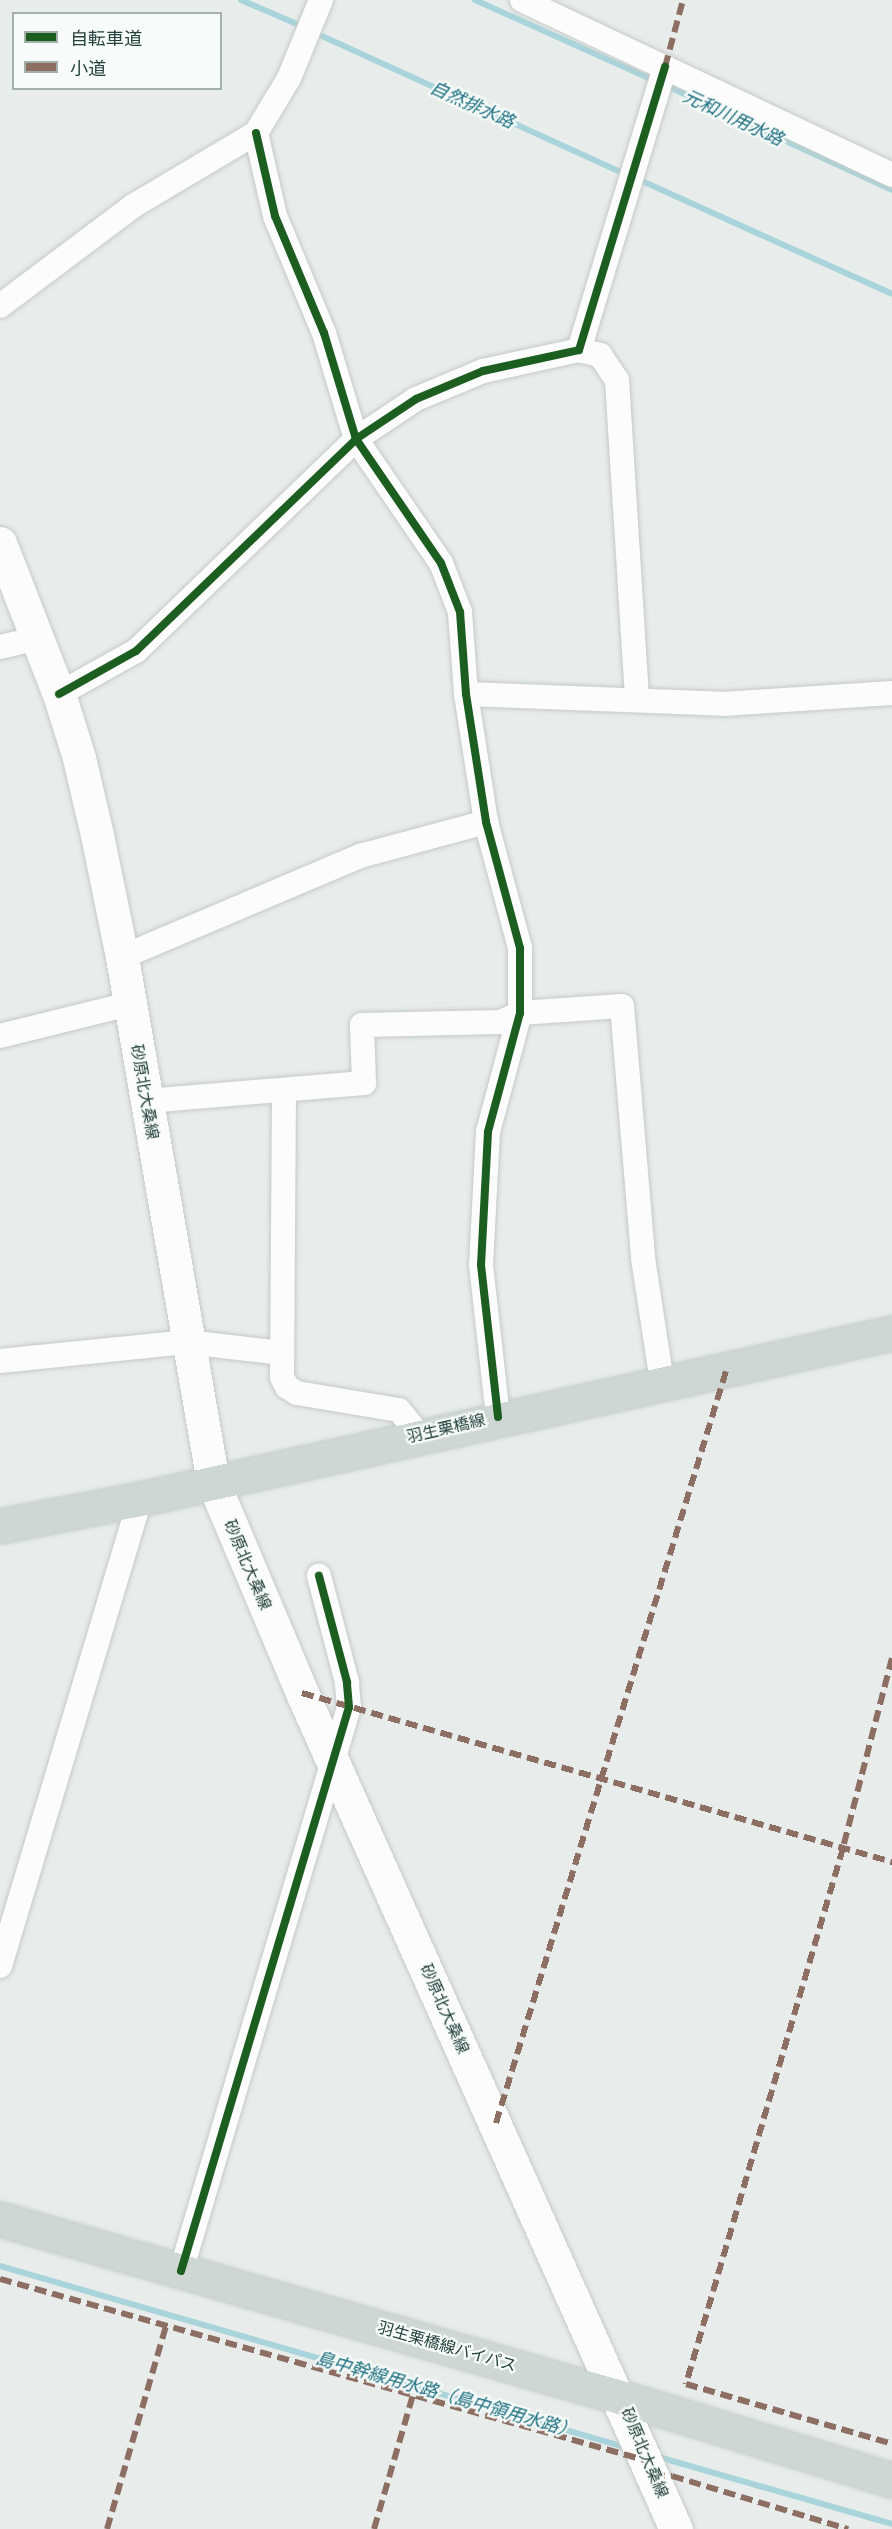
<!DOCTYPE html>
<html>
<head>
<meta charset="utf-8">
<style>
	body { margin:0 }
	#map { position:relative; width:892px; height:2529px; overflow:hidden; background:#e8edeb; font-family:"Nunito Sans","Noto Sans JP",sans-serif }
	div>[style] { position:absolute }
	.stream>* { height:6px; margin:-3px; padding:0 3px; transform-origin:3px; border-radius:3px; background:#a9d4db }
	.roads { filter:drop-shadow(0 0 2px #c5cac8) drop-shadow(0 0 2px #c5cac8) }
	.minor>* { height:24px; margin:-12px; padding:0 12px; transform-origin:12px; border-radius:12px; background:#fcfcfc }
	.secondary>* { height:33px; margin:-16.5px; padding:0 16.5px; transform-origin:16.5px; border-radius:16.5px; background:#fcfcfc }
	.primary>* { height:33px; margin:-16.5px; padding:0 16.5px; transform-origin:16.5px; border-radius:16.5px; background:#cfd7d5 }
	.quiet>* { height:6px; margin-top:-3px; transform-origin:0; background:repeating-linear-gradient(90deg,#8d6e63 0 12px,transparent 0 18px) }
	.cycleway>* { height:8px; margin:-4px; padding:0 4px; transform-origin:4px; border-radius:4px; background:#1b5e20 }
	span { translate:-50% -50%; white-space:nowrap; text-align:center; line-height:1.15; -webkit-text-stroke:4.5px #f7fbf9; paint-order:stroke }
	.street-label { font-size:16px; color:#24423a }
	.water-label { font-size:18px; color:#1c6f80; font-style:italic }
	.legend { position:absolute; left:12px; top:12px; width:210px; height:78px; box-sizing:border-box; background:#f7fbf9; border:2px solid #a3b1ad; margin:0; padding:8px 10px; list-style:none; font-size:18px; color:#24423a }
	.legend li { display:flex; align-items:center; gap:12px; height:30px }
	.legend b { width:30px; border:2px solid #a3b1ad }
</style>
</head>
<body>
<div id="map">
	<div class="stream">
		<div style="left:241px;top:0;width:69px;rotate:23.2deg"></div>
		<div style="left:475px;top:0;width:197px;rotate:24.2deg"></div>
		<div style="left:322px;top:36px;width:331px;rotate:24.5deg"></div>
		<div style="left:665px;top:85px;width:250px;rotate:24.8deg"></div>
		<div style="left:642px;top:181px;width:274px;rotate:24.3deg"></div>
		<div style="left:0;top:2266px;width:654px;rotate:16.16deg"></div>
		<div style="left:655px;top:2456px;width:247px;rotate:16deg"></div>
	</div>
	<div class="roads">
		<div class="minor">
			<div style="left:522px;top:0;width:409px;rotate:25.3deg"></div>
			<div style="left:256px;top:133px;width:85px;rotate:77.1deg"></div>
			<div style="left:275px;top:216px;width:127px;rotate:67.3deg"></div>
			<div style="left:324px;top:333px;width:111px;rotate:73.2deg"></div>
			<div style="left:356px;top:439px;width:150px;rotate:55.6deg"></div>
			<div style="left:441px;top:563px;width:53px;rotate:68.8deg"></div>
			<div style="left:460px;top:612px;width:82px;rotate:85.8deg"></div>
			<div style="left:466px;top:694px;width:130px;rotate:81.1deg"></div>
			<div style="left:486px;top:822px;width:131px;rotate:74.9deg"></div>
			<div style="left:520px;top:948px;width:65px;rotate:90deg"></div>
			<div style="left:520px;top:1013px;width:123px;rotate:105.1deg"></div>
			<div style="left:488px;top:1132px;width:133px;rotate:93deg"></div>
			<div style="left:481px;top:1265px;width:153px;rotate:83.6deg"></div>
			<div style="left:0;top:306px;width:166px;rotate:-36.9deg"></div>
			<div style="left:133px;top:206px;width:143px;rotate:-30.7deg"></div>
			<div style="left:256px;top:133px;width:64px;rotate:-59deg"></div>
			<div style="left:289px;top:78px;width:84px;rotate:-67.7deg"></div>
			<div style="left:579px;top:350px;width:22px;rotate:13deg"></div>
			<div style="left:600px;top:355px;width:30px;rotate:56deg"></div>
			<div style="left:617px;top:380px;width:318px;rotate:86.4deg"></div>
			<div style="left:0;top:647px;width:37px;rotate:-13deg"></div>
			<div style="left:59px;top:694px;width:88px;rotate:-29.2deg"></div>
			<div style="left:136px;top:651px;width:306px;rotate:-43.9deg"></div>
			<div style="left:356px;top:439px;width:72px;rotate:-33.7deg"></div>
			<div style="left:416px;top:399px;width:73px;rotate:-22.7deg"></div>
			<div style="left:483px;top:371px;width:98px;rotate:-12.3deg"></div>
			<div style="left:579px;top:350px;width:296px;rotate:-73.1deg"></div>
			<div style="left:466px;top:694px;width:257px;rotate:2.2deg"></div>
			<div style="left:723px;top:704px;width:169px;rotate:-3.7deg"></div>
			<div style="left:122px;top:957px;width:259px;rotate:-23deg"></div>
			<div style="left:360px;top:856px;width:131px;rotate:-15.1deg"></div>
			<div style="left:0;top:1036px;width:133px;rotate:-13.9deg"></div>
			<div style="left:284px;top:1090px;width:287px;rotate:90.4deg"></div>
			<div style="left:282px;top:1377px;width:11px;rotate:63deg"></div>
			<div style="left:287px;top:1387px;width:12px;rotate:31deg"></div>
			<div style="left:297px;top:1393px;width:103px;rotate:9.5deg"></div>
			<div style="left:399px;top:1410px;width:32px;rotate:51deg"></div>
			<div style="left:146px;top:1101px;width:219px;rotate:-4.7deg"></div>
			<div style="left:364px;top:1083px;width:58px;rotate:-92deg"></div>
			<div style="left:362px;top:1025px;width:139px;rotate:-1.2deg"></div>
			<div style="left:501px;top:1022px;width:21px;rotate:-25deg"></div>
			<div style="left:520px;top:1013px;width:102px;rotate:-3.9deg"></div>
			<div style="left:622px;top:1006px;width:253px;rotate:85.2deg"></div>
			<div style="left:643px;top:1258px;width:125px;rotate:81.3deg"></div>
			<div style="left:0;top:1361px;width:189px;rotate:-5.8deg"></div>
			<div style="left:188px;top:1342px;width:95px;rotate:6.7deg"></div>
			<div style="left:0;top:1966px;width:488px;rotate:-73.3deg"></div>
			<div style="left:181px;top:2271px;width:588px;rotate:-73.41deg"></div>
			<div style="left:349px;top:1707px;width:25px;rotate:-95deg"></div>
			<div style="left:347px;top:1682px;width:110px;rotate:-104.8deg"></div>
		</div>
		<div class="secondary">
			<div style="left:0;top:543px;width:162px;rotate:68.7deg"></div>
			<div style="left:59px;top:694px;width:67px;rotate:72.6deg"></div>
			<div style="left:79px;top:758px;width:79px;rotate:76.8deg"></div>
			<div style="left:97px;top:835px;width:125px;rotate:78.4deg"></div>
			<div style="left:122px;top:957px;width:533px;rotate:80.17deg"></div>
			<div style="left:213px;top:1482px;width:229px;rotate:67.1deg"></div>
			<div style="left:302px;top:1693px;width:916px;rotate:65.9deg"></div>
		</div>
		<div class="primary">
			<div style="left:0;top:1526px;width:143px;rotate:-10.9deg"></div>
			<div style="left:140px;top:1499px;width:770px;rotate:-12.45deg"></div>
			<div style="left:0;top:2219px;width:645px;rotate:16.02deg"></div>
			<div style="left:620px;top:2397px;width:284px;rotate:17deg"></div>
		</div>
	</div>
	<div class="quiet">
		<div style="left:665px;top:67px;width:69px;rotate:-75deg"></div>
		<div style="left:892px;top:1658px;width:196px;rotate:104.5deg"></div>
		<div style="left:843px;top:1848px;width:559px;rotate:106.33deg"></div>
		<div style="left:686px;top:2384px;width:215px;rotate:16.2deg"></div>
		<div style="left:302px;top:1693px;width:614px;rotate:15.98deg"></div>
		<div style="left:496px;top:2123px;width:790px;rotate:-72.99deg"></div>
		<div style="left:0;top:2279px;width:673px;rotate:15.69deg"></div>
		<div style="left:653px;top:2475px;width:19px;rotate:3deg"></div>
		<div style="left:672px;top:2476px;width:184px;rotate:16.8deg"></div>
		<div style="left:107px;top:2529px;width:211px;rotate:-73.8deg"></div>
		<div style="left:374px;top:2529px;width:140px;rotate:-73.8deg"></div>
	</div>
	<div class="cycleway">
		<div style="left:256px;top:133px;width:85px;rotate:77.1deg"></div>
		<div style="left:275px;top:216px;width:127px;rotate:67.3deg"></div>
		<div style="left:324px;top:333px;width:111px;rotate:73.2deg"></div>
		<div style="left:356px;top:439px;width:150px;rotate:55.6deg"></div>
		<div style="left:441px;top:563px;width:53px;rotate:68.8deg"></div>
		<div style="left:460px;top:612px;width:82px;rotate:85.8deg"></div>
		<div style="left:466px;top:694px;width:130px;rotate:81.1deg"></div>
		<div style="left:486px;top:822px;width:131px;rotate:74.9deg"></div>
		<div style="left:520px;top:948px;width:65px;rotate:90deg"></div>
		<div style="left:520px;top:1013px;width:123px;rotate:105.1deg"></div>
		<div style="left:488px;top:1132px;width:133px;rotate:93deg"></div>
		<div style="left:481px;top:1265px;width:153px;rotate:83.6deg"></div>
		<div style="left:59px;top:694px;width:88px;rotate:-29.2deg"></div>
		<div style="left:136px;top:651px;width:306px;rotate:-43.9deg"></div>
		<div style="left:356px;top:439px;width:72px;rotate:-33.7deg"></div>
		<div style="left:416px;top:399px;width:73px;rotate:-22.7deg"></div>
		<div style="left:483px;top:371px;width:98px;rotate:-12.3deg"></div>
		<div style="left:579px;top:350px;width:296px;rotate:-73.1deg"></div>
		<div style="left:181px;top:2271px;width:588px;rotate:-73.41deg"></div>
		<div style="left:349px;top:1707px;width:25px;rotate:-95deg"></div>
		<div style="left:347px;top:1682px;width:110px;rotate:-104.8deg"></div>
	</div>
	<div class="street-label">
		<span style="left:144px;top:1092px;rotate:80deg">砂原北大桑線</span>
		<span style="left:446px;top:1429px;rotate:-13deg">羽生栗橋線</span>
		<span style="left:247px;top:1565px;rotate:67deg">砂原北大桑線</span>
		<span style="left:444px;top:2009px;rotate:66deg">砂原北大桑線</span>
		<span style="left:447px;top:2347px;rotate:16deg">羽生栗橋線バイパス</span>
		<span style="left:644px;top:2453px;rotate:67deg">砂原北大桑線</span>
	</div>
	<div class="water-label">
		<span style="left:472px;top:105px;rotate:24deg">自然排水路</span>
		<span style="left:733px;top:118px;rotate:25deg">元和川用水路</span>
		<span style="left:446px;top:2395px;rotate:16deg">島中幹線用水路（島中領用水路）</span>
	</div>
	<ul class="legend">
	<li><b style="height:8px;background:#1b5e20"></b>自転車道</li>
	<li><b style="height:8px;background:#8d6e63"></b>小道</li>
	</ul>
</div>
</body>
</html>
